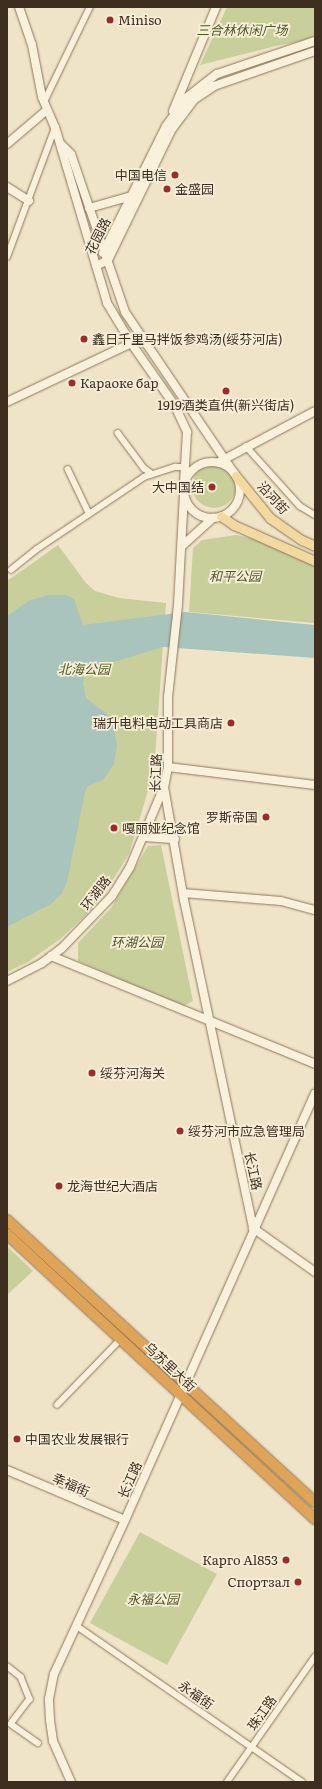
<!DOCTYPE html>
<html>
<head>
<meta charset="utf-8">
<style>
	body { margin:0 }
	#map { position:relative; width:322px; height:1789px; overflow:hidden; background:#f0e4c8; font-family:Literata,"Noto Sans SC",serif }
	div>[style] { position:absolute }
	.green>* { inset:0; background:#c9cf9b }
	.round { border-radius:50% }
	.water>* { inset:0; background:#a9c4bc }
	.roads { filter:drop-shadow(0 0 1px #8d765c) drop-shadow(0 0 1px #8d765c) }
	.street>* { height:5.5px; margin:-2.75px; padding:0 2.75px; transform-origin:2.75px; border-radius:2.75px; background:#faf1dc }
	.secondary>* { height:8px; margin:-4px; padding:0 4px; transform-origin:4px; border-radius:4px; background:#faf1dc }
	.secondary>.ring { margin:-4px; padding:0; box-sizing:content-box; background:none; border:8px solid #faf1dc; border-radius:50% }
	.primary>* { height:9px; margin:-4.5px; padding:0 4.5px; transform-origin:4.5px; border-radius:4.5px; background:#f3d9a0 }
	.highway>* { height:10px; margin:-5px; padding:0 5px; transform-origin:5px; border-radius:5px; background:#e0a458 }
	.dots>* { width:11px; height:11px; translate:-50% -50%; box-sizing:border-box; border:2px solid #f7eed8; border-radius:50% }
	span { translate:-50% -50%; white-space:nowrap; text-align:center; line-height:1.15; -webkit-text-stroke:3.5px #f7eed8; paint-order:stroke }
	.poi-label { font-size:13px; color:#3d2e20 }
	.left { translate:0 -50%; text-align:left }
	.right { translate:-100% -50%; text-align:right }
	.park-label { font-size:13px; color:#4d5a26; font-style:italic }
	.street-label { font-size:13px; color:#3d2e20 }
	.frame { position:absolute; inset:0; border:8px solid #3d2e20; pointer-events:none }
</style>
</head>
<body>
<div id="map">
	<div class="green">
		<div style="clip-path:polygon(227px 7px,315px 7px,315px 39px,280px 45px,200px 65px)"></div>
		<div class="round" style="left:192px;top:464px;width:44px;height:44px"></div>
		<div style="clip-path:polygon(236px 535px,258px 540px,315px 565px,315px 623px,189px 612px,193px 548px,202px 540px)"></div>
		<div style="clip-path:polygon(58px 545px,86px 583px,95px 591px,119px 598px,166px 603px,155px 757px,148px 791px,129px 854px,109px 886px,88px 913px,60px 939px,28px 962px,7px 972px,7px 581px)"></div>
		<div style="clip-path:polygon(161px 845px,193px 1001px,182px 1007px,78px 961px,78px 943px,111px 908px,148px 846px)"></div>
		<div style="clip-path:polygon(7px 1246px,33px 1271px,7px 1295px)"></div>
		<div style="clip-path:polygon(140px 1532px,217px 1574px,167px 1665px,90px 1623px)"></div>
	</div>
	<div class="water">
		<div style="clip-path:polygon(49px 595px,66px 595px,74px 599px,83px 625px,185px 612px,315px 625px,315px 658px,163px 647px,94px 668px,85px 674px,83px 683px,86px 698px,106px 713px,112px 722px,117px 745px,114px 764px,103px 780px,88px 786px,85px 792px,67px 882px,62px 893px,51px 904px,7px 927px,7px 616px,30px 600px)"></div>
	</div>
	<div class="roads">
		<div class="street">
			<div style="left:44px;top:102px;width:106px;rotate:-64.2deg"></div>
			<div style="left:7px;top:257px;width:138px;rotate:-69.6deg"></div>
			<div style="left:118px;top:433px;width:44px;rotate:53.4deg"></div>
			<div style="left:144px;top:468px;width:10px;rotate:37deg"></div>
			<div style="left:246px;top:446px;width:81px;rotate:48deg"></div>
			<div style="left:300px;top:506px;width:17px;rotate:31deg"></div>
			<div style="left:68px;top:469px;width:49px;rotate:64.5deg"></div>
			<div style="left:11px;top:570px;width:33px;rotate:-39deg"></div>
			<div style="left:37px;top:549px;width:129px;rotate:-33.9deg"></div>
			<div style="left:144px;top:477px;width:33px;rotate:-18deg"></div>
			<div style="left:175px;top:467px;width:10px"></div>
			<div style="left:57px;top:1405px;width:92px;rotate:-45.9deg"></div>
			<div style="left:77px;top:1626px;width:274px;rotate:34.7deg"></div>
			<div style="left:7px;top:1666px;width:18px;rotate:38deg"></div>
			<div style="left:21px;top:1677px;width:24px;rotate:68deg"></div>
			<div style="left:30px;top:1699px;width:31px;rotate:127deg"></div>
			<div style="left:11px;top:1724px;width:33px;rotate:35deg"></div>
			<div style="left:227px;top:1782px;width:153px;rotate:-54.9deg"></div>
		</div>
		<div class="secondary">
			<div style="left:19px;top:7px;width:40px;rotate:71.1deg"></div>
			<div style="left:32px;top:45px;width:53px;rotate:79.1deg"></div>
			<div style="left:42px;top:97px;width:33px;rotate:67deg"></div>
			<div style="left:55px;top:127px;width:184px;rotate:73.5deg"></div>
			<div style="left:107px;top:303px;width:47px;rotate:59deg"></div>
			<div style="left:131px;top:343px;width:77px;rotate:55.1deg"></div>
			<div style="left:175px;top:406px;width:29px;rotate:65deg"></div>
			<div style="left:187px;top:432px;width:51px;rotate:93.4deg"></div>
			<div style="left:173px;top:111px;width:113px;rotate:-67.5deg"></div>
			<div style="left:7px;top:144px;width:52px;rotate:-40.4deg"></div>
			<div style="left:61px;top:144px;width:14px;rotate:45deg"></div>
			<div style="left:71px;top:154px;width:167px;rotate:71.1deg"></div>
			<div style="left:125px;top:312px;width:198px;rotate:55.9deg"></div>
			<div style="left:7px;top:187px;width:26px;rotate:32deg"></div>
			<div style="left:89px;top:208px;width:45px;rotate:-15.6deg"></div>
			<div style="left:103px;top:253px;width:142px;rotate:-63.6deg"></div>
			<div style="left:166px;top:126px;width:34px;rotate:-54deg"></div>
			<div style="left:186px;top:98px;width:39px;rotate:-38deg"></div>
			<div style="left:217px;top:74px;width:103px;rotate:-18.6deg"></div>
			<div style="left:96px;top:266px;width:13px;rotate:-27deg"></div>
			<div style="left:108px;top:260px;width:146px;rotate:-64deg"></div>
			<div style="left:172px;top:129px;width:38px;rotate:-53deg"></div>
			<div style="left:195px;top:99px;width:23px;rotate:-34deg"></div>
			<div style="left:214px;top:86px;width:107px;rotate:-19.1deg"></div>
			<div style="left:7px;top:402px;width:137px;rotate:-25.4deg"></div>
			<div style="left:221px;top:461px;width:106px;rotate:-28deg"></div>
			<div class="ring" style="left:184px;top:462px;width:48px;height:48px"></div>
			<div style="left:184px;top:494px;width:111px;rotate:93.1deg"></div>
			<div style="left:178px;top:605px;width:93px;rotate:96.2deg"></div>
			<div style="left:168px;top:697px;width:70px;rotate:90deg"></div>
			<div style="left:168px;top:767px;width:20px;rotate:101deg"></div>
			<div style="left:164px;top:787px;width:115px;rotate:80deg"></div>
			<div style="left:184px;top:900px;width:335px;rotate:78.1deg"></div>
			<div style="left:182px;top:546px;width:42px;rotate:-42.1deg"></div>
			<div style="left:168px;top:767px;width:148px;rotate:7deg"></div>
			<div style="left:144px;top:837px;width:31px;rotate:4deg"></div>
			<div style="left:183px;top:893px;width:98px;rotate:4.7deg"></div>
			<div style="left:281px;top:901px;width:35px;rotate:15deg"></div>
			<div style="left:51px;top:956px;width:285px;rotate:22.2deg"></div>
			<div style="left:7px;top:981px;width:39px;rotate:-27deg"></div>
			<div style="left:42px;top:963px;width:25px;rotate:-37deg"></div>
			<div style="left:62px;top:948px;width:72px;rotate:-46.1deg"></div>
			<div style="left:112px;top:896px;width:34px;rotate:-58deg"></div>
			<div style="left:130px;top:867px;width:87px;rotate:-67deg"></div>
			<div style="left:253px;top:1228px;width:76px;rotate:35.4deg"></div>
			<div style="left:7px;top:1470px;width:128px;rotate:23deg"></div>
			<div style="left:71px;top:1782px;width:45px;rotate:-113.7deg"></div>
			<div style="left:53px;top:1741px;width:21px;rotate:-98deg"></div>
			<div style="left:50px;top:1720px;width:21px;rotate:-93deg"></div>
			<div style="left:49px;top:1699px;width:25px;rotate:-79deg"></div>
			<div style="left:54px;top:1674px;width:170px;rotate:-65.2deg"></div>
			<div style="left:125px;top:1520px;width:467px;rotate:-66deg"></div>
		</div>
		<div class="primary">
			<div style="left:236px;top:476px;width:54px;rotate:51deg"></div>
			<div style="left:270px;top:518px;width:39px;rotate:35deg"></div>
			<div style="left:302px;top:540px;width:14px;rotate:25deg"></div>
			<div style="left:221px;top:516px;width:16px;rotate:35deg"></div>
			<div style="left:234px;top:525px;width:89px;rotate:24deg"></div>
		</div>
		<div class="highway">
			<div style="left:7px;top:1220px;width:418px;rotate:42.5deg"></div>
			<div style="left:7px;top:1234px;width:420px;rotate:42.8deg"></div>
		</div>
	</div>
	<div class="dots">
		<div style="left:110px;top:20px;background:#9e2a2b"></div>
		<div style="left:175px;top:175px;background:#9e2a2b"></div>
		<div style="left:167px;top:189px;background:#9e2a2b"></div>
		<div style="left:84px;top:339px;background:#9e2a2b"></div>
		<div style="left:72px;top:383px;background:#9e2a2b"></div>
		<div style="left:226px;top:391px;background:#9e2a2b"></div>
		<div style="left:212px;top:487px;background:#9e2a2b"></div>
		<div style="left:231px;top:723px;background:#9e2a2b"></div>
		<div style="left:266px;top:817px;background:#9e2a2b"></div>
		<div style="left:114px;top:828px;background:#9e2a2b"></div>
		<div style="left:92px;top:1073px;background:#9e2a2b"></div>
		<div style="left:180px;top:1131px;background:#9e2a2b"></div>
		<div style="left:59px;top:1186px;background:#9e2a2b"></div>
		<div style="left:17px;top:1439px;background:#9e2a2b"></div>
		<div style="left:286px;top:1560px;background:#9e2a2b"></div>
		<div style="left:298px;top:1582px;background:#9e2a2b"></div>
	</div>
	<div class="poi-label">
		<span class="left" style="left:118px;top:20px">Miniso</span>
		<span class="right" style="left:167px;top:175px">中国电信</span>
		<span class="left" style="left:175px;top:189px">金盛园</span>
		<span class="left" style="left:92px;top:339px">鑫日千里马拌饭参鸡汤(绥芬河店)</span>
		<span class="left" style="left:80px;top:383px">Караоке бар</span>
		<span style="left:226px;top:405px">1919酒类直供(新兴街店)</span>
		<span class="right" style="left:204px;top:487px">大中国结</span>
		<span class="right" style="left:223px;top:723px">瑞升电料电动工具商店</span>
		<span class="right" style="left:258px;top:817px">罗斯帝国</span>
		<span class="left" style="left:122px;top:828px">嘎丽娅纪念馆</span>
		<span class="left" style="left:100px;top:1073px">绥芬河海关</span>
		<span class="left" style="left:188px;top:1131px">绥芬河市应急管理局</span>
		<span class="left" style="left:67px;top:1186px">龙海世纪大酒店</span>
		<span class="left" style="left:25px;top:1439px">中国农业发展银行</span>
		<span class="right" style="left:278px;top:1560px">Карго Al853</span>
		<span class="right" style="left:290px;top:1582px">Спортзал</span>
	</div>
	<div class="park-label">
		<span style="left:242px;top:30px">三合林休闲广场</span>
		<span style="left:235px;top:576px">和平公园</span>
		<span style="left:84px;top:669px">北海公园</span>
		<span style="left:137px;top:942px">环湖公园</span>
		<span style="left:153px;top:1599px">永福公园</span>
	</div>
	<div class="street-label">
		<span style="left:98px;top:236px;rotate:-63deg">花园路</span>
		<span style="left:273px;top:498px;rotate:47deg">沿河街</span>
		<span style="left:156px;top:773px;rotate:-88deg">长江路</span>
		<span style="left:96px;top:893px;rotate:-52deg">环湖路</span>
		<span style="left:253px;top:1171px;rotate:78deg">长江路</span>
		<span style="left:170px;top:1367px;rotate:43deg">乌苏里大街</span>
		<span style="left:130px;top:1480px;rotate:-66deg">长江路</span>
		<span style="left:71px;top:1485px;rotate:24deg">幸福街</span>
		<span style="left:196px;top:1695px;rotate:35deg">永福街</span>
		<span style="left:262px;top:1713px;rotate:-55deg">珠江路</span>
	</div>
	<div class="frame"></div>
</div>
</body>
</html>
